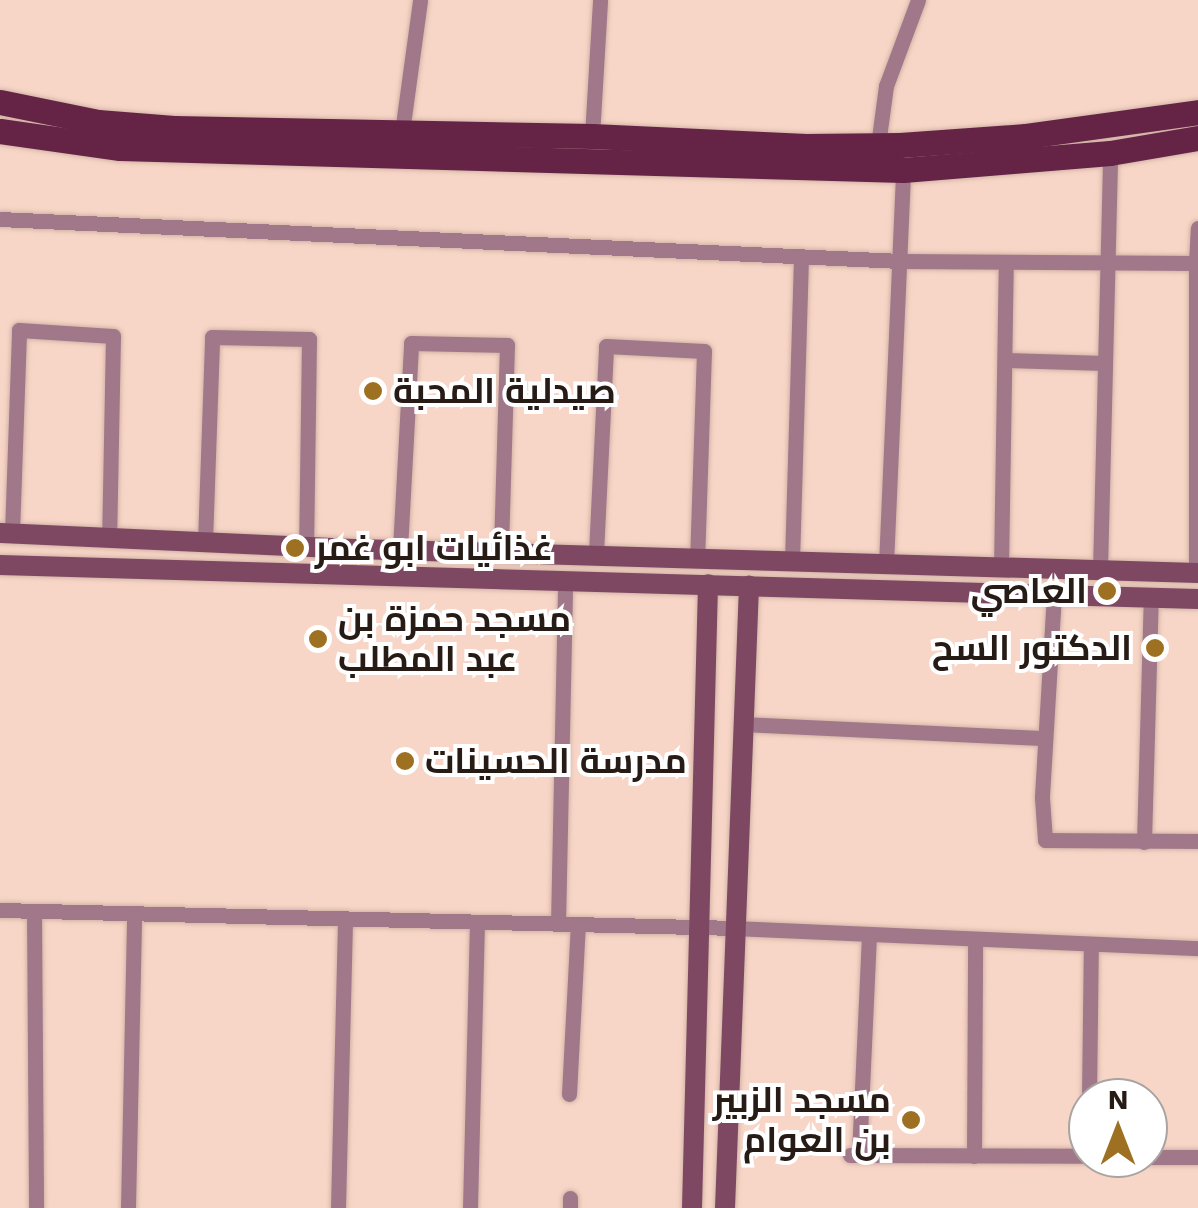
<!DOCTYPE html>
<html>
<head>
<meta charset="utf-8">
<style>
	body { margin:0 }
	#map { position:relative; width:1198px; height:1208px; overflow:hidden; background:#f8d6c7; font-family:"Work Sans",Cairo,sans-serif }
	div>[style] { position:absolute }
	.roads { filter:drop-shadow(0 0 2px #d2b4a7) drop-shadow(0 0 2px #d2b4a7) }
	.street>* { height:15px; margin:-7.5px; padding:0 7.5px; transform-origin:7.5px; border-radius:7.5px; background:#a0788a }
	.secondary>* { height:20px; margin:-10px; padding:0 10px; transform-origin:10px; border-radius:10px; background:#7f4862 }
	.primary>* { height:25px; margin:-12.5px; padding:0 12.5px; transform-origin:12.5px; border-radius:12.5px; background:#652346 }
	.dots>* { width:28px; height:28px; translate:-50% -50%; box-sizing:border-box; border:5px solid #fff; border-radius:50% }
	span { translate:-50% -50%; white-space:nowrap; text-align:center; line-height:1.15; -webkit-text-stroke:8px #fff; paint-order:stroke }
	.poi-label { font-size:35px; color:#271b16; font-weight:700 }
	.left { translate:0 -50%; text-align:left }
	.right { translate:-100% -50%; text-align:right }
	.north { position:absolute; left:1068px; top:1078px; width:100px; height:100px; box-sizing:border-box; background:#fff; border:2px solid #a9a4a2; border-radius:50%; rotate:0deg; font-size:28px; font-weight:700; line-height:40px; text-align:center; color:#271b16 }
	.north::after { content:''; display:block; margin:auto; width:35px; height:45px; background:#9e7122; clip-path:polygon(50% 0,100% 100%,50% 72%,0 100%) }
</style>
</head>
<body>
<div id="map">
	<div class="roads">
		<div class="street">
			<div style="left:402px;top:132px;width:133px;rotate:-82.2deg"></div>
			<div style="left:592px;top:136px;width:136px;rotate:-86.6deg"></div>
			<div style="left:878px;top:145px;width:60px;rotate:-82.3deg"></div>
			<div style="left:886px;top:86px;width:92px;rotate:-69.6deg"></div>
			<div style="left:0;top:219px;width:900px;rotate:2.67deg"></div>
			<div style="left:899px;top:261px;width:297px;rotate:0.4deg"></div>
			<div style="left:1196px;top:263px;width:35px;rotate:-87deg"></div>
			<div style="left:1196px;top:263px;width:310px;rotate:90deg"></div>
			<div style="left:1006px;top:360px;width:99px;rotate:1.7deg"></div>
			<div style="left:12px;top:533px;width:203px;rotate:-88deg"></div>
			<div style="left:19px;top:330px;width:94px;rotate:3.7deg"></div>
			<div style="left:113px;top:336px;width:201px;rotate:91.1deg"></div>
			<div style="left:205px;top:542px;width:205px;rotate:-88deg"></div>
			<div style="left:212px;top:337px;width:97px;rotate:1.2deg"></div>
			<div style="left:309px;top:339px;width:207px;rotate:90.8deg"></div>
			<div style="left:400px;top:549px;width:206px;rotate:-86.9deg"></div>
			<div style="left:411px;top:343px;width:96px;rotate:1.2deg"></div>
			<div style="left:507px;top:345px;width:206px;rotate:91.7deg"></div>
			<div style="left:596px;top:553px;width:207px;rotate:-87.2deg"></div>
			<div style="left:606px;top:346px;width:98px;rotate:2.9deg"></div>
			<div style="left:704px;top:351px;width:206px;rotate:91.9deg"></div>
			<div style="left:792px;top:561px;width:303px;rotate:-88.3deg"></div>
			<div style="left:886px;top:564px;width:394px;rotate:-87.5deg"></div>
			<div style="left:1001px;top:569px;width:307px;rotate:-89.1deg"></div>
			<div style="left:1100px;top:571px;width:418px;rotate:-88.6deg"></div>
			<div style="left:1054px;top:594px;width:204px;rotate:93.4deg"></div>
			<div style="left:1042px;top:798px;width:42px;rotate:85.9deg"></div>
			<div style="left:1045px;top:840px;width:153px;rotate:0.4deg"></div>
			<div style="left:744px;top:724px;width:301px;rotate:2.7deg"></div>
			<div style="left:1144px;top:842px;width:245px;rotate:-88.4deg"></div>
			<div style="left:0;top:910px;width:735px;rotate:1.4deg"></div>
			<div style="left:735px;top:928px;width:463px;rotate:2.5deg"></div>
			<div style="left:34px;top:911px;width:297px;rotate:89.6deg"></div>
			<div style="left:558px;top:924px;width:343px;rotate:-88.8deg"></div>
			<div style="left:569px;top:1094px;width:169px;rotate:-87deg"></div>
			<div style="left:1089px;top:1098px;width:154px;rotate:-89.3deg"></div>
			<div style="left:850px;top:1155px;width:238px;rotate:0.2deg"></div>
			<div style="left:859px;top:1155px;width:221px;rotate:-87.4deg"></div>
			<div style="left:974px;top:1156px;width:217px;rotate:-89.7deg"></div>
			<div style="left:1148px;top:1157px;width:50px"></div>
			<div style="left:128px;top:1208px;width:295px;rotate:-88.8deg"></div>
			<div style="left:338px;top:1208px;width:289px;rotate:-88.6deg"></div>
			<div style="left:470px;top:1208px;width:286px;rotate:-88.6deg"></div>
			<div style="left:570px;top:1208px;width:10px;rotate:-90deg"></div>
		</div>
		<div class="secondary">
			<div style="left:0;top:533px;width:356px;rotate:2.6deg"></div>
			<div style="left:356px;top:549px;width:842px;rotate:1.63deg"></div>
			<div style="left:0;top:565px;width:1198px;rotate:1.63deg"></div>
			<div style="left:692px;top:1208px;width:624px;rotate:-88.53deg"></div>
			<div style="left:725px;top:1208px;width:623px;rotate:-87.79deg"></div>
		</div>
		<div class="primary">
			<div style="left:0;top:102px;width:100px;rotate:11.5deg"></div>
			<div style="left:98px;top:122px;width:76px;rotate:4.5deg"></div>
			<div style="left:174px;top:128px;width:418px;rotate:1.1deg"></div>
			<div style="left:592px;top:136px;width:214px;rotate:2.7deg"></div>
			<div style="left:806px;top:146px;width:94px;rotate:-0.6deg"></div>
			<div style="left:900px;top:145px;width:126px;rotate:-4.1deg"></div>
			<div style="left:1026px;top:136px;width:174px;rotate:-7.9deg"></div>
			<div style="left:0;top:131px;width:121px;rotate:8.1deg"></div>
			<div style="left:120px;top:148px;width:783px;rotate:1.61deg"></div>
			<div style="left:903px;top:170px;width:208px;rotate:-4.7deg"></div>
			<div style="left:1110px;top:153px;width:89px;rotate:-9.7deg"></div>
		</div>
	</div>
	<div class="dots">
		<div style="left:373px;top:391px;background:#9e7122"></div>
		<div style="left:295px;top:548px;background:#9e7122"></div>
		<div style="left:1107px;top:591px;background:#9e7122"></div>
		<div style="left:318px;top:639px;background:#9e7122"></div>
		<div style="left:1155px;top:648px;background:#9e7122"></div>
		<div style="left:405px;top:761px;background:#9e7122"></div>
		<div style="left:911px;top:1120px;background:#9e7122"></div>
	</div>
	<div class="poi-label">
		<span class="left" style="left:393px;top:391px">صيدلية المحبة</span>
		<span class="left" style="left:315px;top:548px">غذائيات ابو غمر</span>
		<span class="right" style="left:1087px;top:591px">العاصي</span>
		<span class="left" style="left:338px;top:639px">مسجد حمزة بن<br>عبد المطلب</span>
		<span class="right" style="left:1132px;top:648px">الدكتور السح</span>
		<span class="left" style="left:425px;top:761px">مدرسة الحسينات</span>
		<span class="right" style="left:891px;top:1120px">مسجد الزبير<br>بن العوام</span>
	</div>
	<div class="north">N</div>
</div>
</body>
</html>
